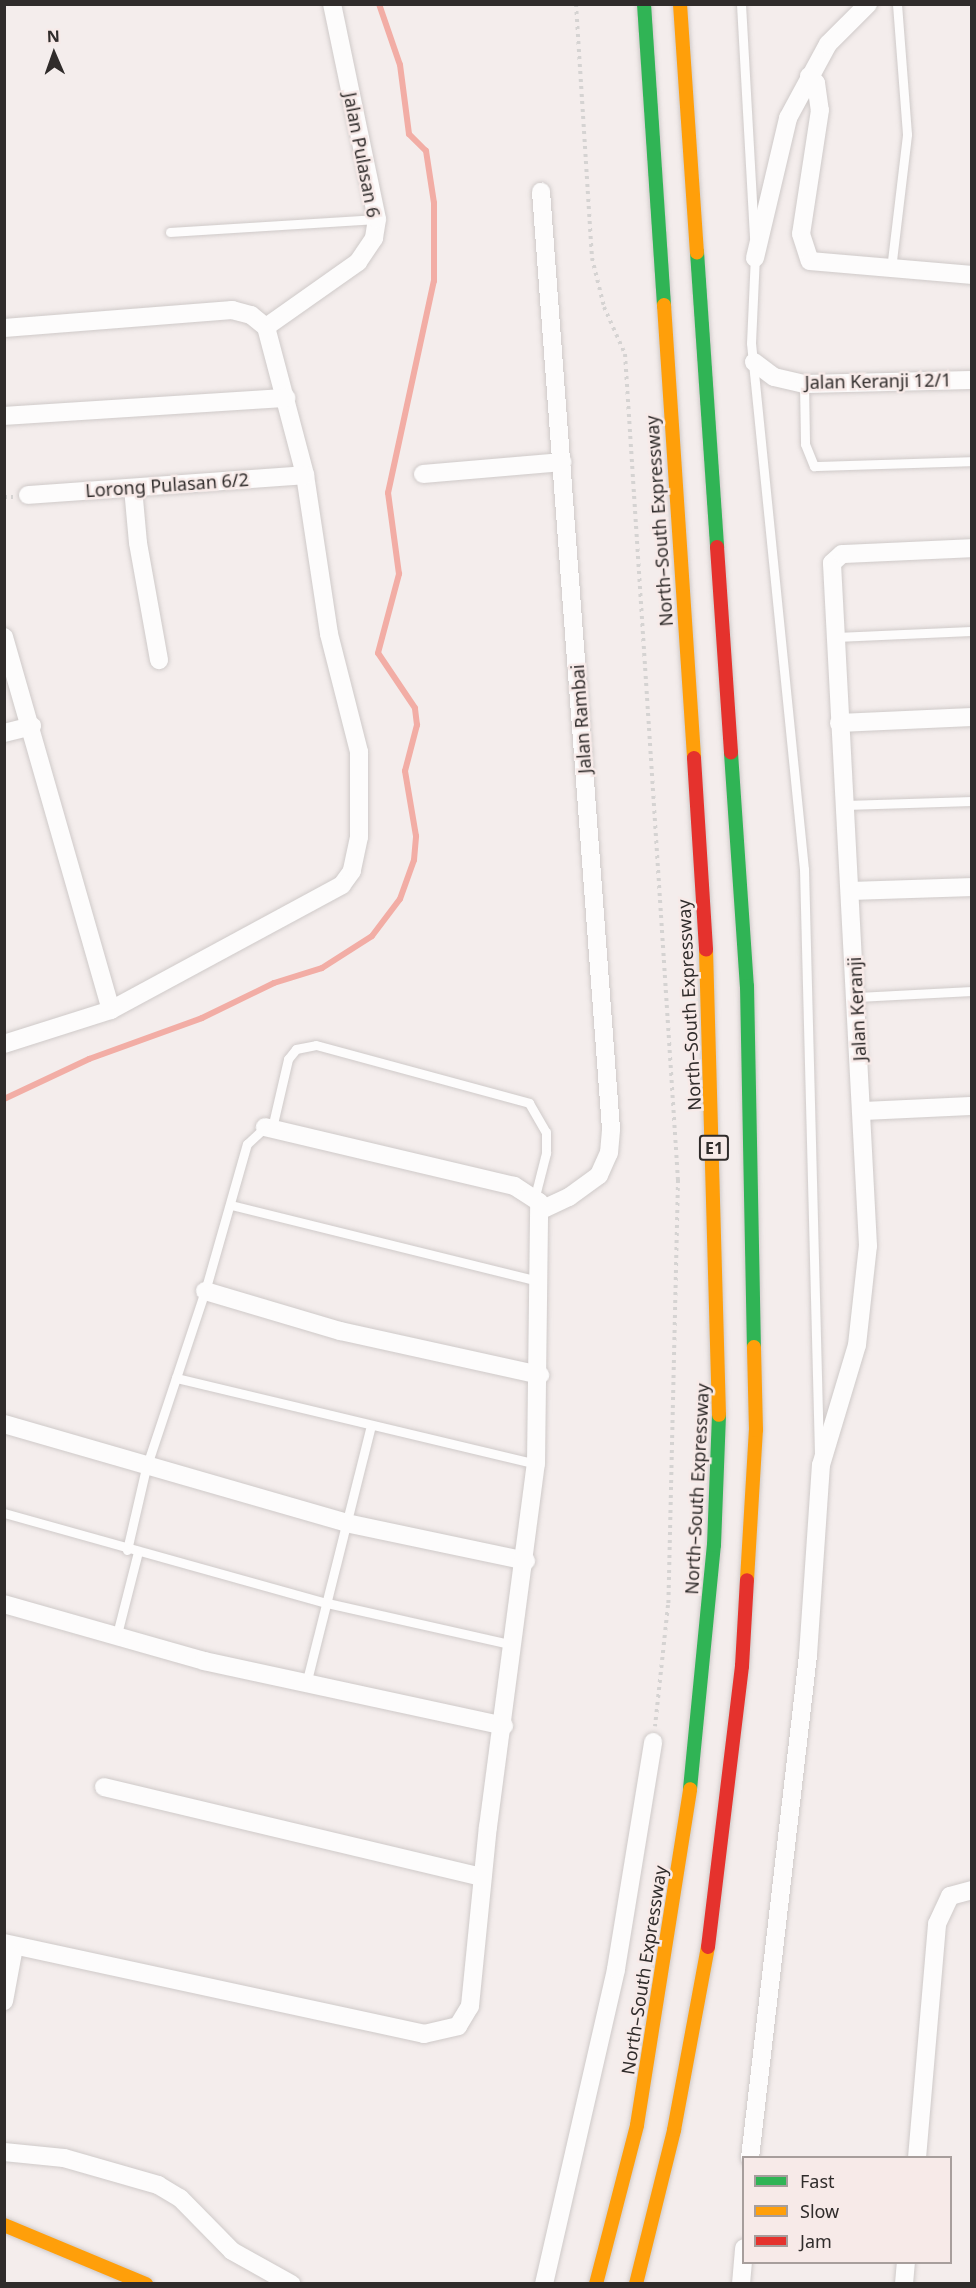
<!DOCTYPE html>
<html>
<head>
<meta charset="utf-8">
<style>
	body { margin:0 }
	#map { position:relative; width:976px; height:2288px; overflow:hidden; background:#f4edec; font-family:"Noto Sans",sans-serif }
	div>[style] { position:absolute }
	.stream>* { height:6px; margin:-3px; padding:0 3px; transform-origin:3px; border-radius:3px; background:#f2ada5 }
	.path>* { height:4px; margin-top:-2px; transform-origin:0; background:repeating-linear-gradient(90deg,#d5d3d2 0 3px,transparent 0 7.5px) }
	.roads { filter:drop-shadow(0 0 2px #cfcac9) drop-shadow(0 0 2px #cfcac9) }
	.lane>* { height:9px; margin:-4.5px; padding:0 4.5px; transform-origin:4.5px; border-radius:4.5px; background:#fdfcfc }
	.street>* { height:18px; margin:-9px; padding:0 9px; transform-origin:9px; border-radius:9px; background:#fdfcfc }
	.fast>* { height:14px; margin:-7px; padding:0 7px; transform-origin:7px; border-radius:7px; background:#30b455 }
	.slow>* { height:14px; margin:-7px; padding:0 7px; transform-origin:7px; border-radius:7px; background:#ff9f0a }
	.jam>* { height:14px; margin:-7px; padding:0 7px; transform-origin:7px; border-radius:7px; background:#e5322d }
	span { translate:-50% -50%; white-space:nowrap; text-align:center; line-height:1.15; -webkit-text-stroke:5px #f7eae8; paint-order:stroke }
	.shield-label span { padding:2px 4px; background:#f7eae8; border:2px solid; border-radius:4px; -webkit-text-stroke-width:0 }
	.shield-label { font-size:16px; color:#302c2b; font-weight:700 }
	.street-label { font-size:18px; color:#302c2b }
	.frame { position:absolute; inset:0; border:6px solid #302c2b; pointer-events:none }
	.legend { position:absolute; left:742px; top:2156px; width:210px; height:108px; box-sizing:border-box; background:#f7eae8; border:2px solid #a79e9c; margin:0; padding:8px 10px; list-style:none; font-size:18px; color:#302c2b }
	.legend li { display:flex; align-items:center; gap:12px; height:30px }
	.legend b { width:30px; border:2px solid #a79e9c }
	.north { position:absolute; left:24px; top:24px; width:60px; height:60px; -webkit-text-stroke:4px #f7eae8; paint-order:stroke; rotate:358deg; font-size:16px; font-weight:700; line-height:24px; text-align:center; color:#302c2b }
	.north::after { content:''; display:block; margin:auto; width:21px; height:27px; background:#302c2b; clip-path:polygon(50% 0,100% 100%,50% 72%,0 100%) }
</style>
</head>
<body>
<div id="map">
	<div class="stream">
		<div style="left:4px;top:1099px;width:94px;rotate:-25.2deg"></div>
		<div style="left:89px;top:1059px;width:120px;rotate:-19.9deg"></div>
		<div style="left:202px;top:1018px;width:80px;rotate:-25.9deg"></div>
		<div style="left:274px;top:983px;width:50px;rotate:-17.4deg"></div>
		<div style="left:322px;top:968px;width:59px;rotate:-32.6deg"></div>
		<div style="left:372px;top:936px;width:46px;rotate:-52.9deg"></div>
		<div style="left:400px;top:899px;width:41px;rotate:-70.3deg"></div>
		<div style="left:414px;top:860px;width:24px;rotate:-85deg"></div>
		<div style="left:416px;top:836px;width:66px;rotate:-99.6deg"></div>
		<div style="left:405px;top:771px;width:48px;rotate:-75.4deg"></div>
		<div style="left:417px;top:725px;width:17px;rotate:-97deg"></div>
		<div style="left:415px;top:708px;width:66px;rotate:-123.9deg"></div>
		<div style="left:378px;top:653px;width:82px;rotate:-75.1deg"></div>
		<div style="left:399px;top:574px;width:82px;rotate:-97.7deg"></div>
		<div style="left:388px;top:493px;width:217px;rotate:-77.8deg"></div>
		<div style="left:434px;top:281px;width:78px;rotate:-90deg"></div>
		<div style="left:434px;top:203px;width:53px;rotate:-98.7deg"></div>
		<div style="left:426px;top:151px;width:24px;rotate:-135deg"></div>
		<div style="left:409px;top:134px;width:70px;rotate:-97.4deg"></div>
		<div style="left:400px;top:65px;width:65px;rotate:-109deg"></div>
	</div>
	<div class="path">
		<div style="left:576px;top:4px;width:255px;rotate:86.4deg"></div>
		<div style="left:592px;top:258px;width:50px;rotate:76.2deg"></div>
		<div style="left:604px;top:307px;width:51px;rotate:65.9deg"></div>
		<div style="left:625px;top:354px;width:828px;rotate:86.33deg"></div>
		<div style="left:678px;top:1180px;width:425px;rotate:91.3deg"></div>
		<div style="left:668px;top:1605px;width:122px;rotate:96.1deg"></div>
		<div style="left:4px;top:497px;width:9px"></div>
	</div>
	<div class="roads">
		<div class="lane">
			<div style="left:741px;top:4px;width:235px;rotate:86.8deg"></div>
			<div style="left:170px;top:232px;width:207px;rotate:-3.6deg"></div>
			<div style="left:755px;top:255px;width:88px;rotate:92.6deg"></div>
			<div style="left:751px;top:343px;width:529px;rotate:84.25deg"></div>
			<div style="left:804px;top:869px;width:585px;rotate:88.53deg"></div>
			<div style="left:891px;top:269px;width:136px;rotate:-83.2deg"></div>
			<div style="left:907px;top:134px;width:130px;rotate:-94.4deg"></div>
			<div style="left:804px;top:384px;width:60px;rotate:89deg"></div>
			<div style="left:805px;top:444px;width:24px;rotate:68deg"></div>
			<div style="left:814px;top:466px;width:158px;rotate:-1.8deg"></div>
			<div style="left:835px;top:637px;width:137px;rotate:-2.5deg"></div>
			<div style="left:845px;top:805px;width:127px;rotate:-1.8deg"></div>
			<div style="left:857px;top:997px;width:115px;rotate:-3deg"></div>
			<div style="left:272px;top:1128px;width:71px;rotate:-76.9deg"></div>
			<div style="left:288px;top:1059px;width:13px;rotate:-51deg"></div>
			<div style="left:296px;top:1049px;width:20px;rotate:-11deg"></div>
			<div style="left:316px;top:1045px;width:221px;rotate:15.2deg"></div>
			<div style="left:529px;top:1103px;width:34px;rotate:60deg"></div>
			<div style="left:546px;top:1132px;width:21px;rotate:90deg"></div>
			<div style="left:546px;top:1153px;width:44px;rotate:104.3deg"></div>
			<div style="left:231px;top:1205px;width:317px;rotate:13.9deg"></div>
			<div style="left:176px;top:1378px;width:370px;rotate:13.4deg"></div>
			<div style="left:4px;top:1513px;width:335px;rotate:15.6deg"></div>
			<div style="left:327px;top:1603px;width:191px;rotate:12.7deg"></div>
			<div style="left:127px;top:1550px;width:84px;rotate:-77deg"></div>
			<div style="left:146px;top:1468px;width:187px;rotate:-71.6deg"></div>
			<div style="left:205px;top:1291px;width:153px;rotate:-74.1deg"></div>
			<div style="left:247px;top:1144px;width:25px;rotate:-43deg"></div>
			<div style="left:116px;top:1638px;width:89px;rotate:-75.7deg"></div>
			<div style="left:306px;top:1684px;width:266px;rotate:-75.9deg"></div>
		</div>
		<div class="street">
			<div style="left:809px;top:76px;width:10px;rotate:45deg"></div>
			<div style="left:816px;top:83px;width:27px;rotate:82deg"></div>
			<div style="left:820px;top:110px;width:125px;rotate:98.7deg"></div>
			<div style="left:801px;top:234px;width:28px;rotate:72deg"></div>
			<div style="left:810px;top:261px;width:163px;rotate:4.9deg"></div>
			<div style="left:755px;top:258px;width:144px;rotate:-76.7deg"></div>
			<div style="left:788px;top:118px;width:84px;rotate:-61.6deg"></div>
			<div style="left:828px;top:44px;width:57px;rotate:-45deg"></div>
			<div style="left:266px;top:327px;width:113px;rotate:-35.2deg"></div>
			<div style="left:358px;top:262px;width:29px;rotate:-56deg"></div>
			<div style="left:374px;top:238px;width:19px;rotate:-81deg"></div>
			<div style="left:377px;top:219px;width:220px;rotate:-101.8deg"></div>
			<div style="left:4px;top:328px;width:229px;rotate:-4.5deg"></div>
			<div style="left:232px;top:310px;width:20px;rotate:15deg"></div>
			<div style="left:251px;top:315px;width:19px;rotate:39deg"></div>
			<div style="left:266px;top:327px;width:153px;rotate:75.2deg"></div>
			<div style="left:305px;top:475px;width:161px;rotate:81.4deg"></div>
			<div style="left:329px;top:634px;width:122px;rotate:75.7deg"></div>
			<div style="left:359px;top:752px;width:85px;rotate:90deg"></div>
			<div style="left:359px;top:837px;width:35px;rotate:102deg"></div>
			<div style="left:352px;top:871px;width:17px;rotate:126deg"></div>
			<div style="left:342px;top:885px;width:263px;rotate:151.6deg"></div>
			<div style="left:111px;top:1010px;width:112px;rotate:162.4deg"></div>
			<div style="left:754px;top:362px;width:25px;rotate:37deg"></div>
			<div style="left:774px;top:377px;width:31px;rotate:13deg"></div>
			<div style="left:804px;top:384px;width:168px;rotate:-1.4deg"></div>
			<div style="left:4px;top:416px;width:283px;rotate:-3.7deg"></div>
			<div style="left:423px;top:474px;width:140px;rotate:-4.9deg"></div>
			<div style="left:133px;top:488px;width:55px;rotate:84.8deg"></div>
			<div style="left:138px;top:543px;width:119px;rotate:79.8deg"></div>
			<div style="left:28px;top:495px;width:278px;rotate:-4.1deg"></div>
			<div style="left:4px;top:637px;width:388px;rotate:74deg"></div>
			<div style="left:839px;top:723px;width:133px;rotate:-2.6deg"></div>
			<div style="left:4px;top:733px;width:29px;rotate:-14deg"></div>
			<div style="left:851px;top:891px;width:121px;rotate:-1.9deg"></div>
			<div style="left:862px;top:1111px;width:110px;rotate:-2.6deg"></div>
			<div style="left:541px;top:1210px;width:31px;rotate:-25deg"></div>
			<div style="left:569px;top:1197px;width:37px;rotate:-36deg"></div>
			<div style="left:599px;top:1175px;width:24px;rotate:-66deg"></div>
			<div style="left:609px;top:1153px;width:24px;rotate:-85deg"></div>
			<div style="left:611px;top:1129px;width:940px;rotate:-94.27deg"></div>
			<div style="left:205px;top:1291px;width:141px;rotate:16.5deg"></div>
			<div style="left:340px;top:1331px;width:205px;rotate:12.4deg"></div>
			<div style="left:4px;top:1424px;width:356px;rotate:16.1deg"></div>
			<div style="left:346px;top:1523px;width:184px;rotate:11.9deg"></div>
			<div style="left:4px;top:1604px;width:208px;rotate:15.9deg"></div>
			<div style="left:204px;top:1661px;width:307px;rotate:12.2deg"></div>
			<div style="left:104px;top:1787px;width:389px;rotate:13.4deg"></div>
			<div style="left:4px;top:1943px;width:430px;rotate:12.2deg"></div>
			<div style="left:424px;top:2034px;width:35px;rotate:-13deg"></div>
			<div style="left:458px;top:2026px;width:23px;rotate:-59deg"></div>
			<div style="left:470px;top:2006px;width:180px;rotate:-84.3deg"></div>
			<div style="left:488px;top:1827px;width:366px;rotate:-82.5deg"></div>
			<div style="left:536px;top:1464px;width:262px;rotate:-89.3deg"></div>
			<div style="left:539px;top:1202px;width:30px;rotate:-147deg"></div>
			<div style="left:514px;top:1186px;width:256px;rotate:-166.7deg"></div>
			<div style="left:4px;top:2001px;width:55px;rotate:-79.5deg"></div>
			<div style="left:4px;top:2152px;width:60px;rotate:5.7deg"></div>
			<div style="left:64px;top:2158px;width:98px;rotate:16deg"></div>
			<div style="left:158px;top:2185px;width:26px;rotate:31deg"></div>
			<div style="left:180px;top:2198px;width:74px;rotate:45.5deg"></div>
			<div style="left:232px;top:2251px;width:68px;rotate:29.2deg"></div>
			<div style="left:750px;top:2158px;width:506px;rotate:-83.42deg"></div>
			<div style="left:808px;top:1655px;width:190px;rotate:-86.1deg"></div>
			<div style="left:821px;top:1465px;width:125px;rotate:-73.3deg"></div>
			<div style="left:857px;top:1345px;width:100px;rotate:-83.7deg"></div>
			<div style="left:868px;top:1246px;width:684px;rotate:-93.02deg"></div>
			<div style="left:832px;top:563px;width:13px;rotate:-42deg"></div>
			<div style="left:842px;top:554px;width:130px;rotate:-2.6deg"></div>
			<div style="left:917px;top:2158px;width:235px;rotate:-85.1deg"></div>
			<div style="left:937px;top:1924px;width:31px;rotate:-65deg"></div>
			<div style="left:950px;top:1896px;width:23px;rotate:-15deg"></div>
			<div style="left:544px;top:2284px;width:323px;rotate:-77.1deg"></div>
			<div style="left:616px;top:1969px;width:230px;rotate:-80.7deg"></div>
			<div style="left:741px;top:2284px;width:36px;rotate:-85deg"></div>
			<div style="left:904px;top:2284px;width:22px;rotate:-85deg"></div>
		</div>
		<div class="fast">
			<div style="left:644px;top:4px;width:302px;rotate:86.2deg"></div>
			<div style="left:697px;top:252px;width:296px;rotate:86.1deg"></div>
			<div style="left:731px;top:753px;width:234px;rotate:86.1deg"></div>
			<div style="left:747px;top:986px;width:361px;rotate:88.9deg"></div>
			<div style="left:690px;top:1789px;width:245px;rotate:-84.4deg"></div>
			<div style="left:714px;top:1545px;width:130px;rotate:-87.8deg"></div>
		</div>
		<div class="slow">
			<div style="left:680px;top:4px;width:249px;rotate:86.1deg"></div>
			<div style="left:664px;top:305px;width:454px;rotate:86.2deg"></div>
			<div style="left:706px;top:950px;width:465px;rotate:88.4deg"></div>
			<div style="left:747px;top:1580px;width:150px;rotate:-86.6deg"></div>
			<div style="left:756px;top:1430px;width:83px;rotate:-91.4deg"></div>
			<div style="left:4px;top:2225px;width:154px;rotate:22.6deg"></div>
			<div style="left:596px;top:2284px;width:164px;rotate:-75.5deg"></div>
			<div style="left:637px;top:2125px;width:340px;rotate:-81deg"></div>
			<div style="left:636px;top:2284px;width:159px;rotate:-76.1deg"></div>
			<div style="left:674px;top:2130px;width:186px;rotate:-79.5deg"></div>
		</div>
		<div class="jam">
			<div style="left:717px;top:547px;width:206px;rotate:86.1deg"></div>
			<div style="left:694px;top:758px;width:192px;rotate:86.4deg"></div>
			<div style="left:708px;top:1947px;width:283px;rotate:-83.1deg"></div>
			<div style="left:742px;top:1666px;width:86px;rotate:-86.7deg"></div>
		</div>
	</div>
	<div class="shield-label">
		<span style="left:714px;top:1148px">E1</span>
	</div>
	<div class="street-label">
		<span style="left:362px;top:155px;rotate:79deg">Jalan Pulasan 6</span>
		<span style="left:878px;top:381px;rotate:-1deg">Jalan Keranji 12/1</span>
		<span style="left:167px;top:485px;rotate:-4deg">Lorong Pulasan 6/2</span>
		<span style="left:659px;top:521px;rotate:-94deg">North–South Expressway</span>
		<span style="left:581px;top:719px;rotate:-94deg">Jalan Rambai</span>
		<span style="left:689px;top:1005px;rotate:-93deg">North–South Expressway</span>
		<span style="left:857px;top:1009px;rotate:-93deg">Jalan Keranji</span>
		<span style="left:697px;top:1489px;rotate:-87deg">North–South Expressway</span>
		<span style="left:644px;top:1970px;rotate:-81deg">North–South Expressway</span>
	</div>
	<div class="frame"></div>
	<ul class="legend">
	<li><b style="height:8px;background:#30b455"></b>Fast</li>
	<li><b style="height:8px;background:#ff9f0a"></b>Slow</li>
	<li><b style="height:8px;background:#e5322d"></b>Jam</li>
	</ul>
	<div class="north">N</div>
</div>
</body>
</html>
